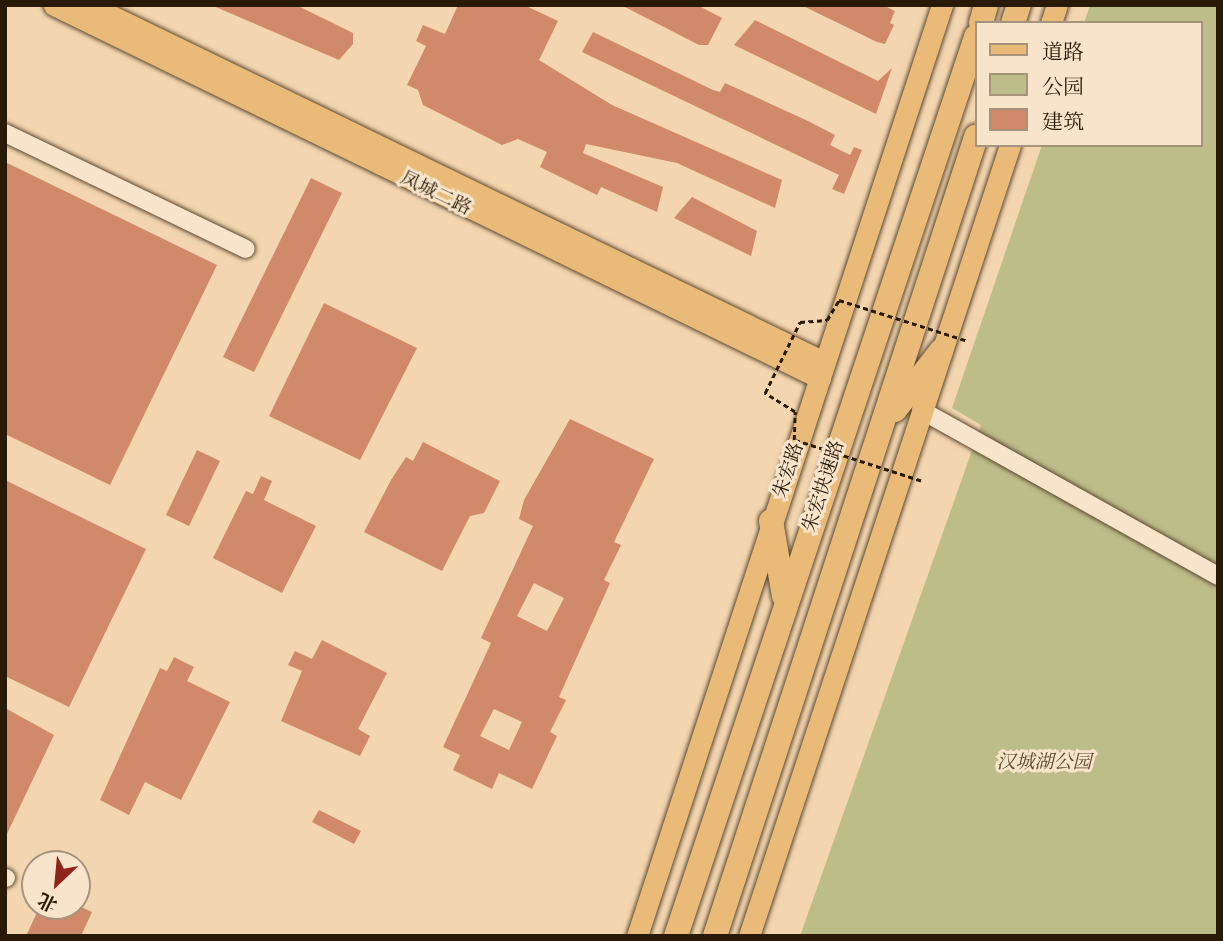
<!DOCTYPE html>
<html>
<head>
<meta charset="utf-8">
<style>
	body { margin:0 }
	#map { position:relative; width:1223px; height:941px; overflow:hidden; background:#f3d6af; font-family:"Libre Caslon Text","Noto Serif SC",serif }
	div>[style] { position:absolute }
	.green>* { inset:0; background:#bdbd89 }
	.building>* { inset:0; background:#d08969 }
	.roads { filter:drop-shadow(0 0 2px #5c4831) drop-shadow(0 0 2px #5c4831) }
	.minor>* { height:18px; margin:-9px; padding:0 9px; transform-origin:9px; border-radius:9px; background:#f7e4cb }
	.major>* { height:21px; margin:-10.5px; padding:0 10.5px; transform-origin:10.5px; border-radius:10.5px; background:#eabb78 }
	.highway>* { height:24px; margin:-12px; padding:0 12px; transform-origin:12px; border-radius:12px; background:#eabb78 }
	.path-bridge>* { height:2.5px; margin-top:-1.25px; transform-origin:0; background:repeating-linear-gradient(90deg,#291907 0 5px,transparent 0 8.5px) }
	span { translate:-50% -50%; white-space:nowrap; text-align:center; line-height:1.15; -webkit-text-stroke:6px #f7e4cb; paint-order:stroke }
	.street-label { font-size:19px; color:#291907 }
	.park-label { font-size:19px; color:#554a2e; font-style:italic }
	.frame { position:absolute; inset:0; border:7px solid #291907; pointer-events:none }
	.legend { position:absolute; left:975px; top:21px; width:228px; height:126px; box-sizing:border-box; background:#f7e4cb; border:2px solid #a5937d; margin:0; padding:9px 12px; list-style:none; font-size:21px; color:#291907 }
	.legend li { display:flex; align-items:center; gap:14px; height:35px }
	.legend b { width:35px; border:2px solid #a5937d }
	.north { position:absolute; left:21px; top:850px; width:70px; height:70px; box-sizing:border-box; background:#f7e4cb; border:2px solid #a5937d; border-radius:50%; rotate:206deg; font-size:19px; font-weight:700; line-height:28px; text-align:center; color:#291907 }
	.north::after { content:''; display:block; margin:auto; width:24px; height:32px; background:#8f2418; clip-path:polygon(50% 0,100% 100%,50% 72%,0 100%) }
</style>
</head>
<body>
<div id="map">
	<div class="green">
		<div style="clip-path:polygon(1090px 5px,1218px 5px,1218px 936px,800px 936px,981px 425px,952px 408px,1042px 145px,1200px 145px,1200px 23px,1084px 23px)"></div>
	</div>
	<div class="building">
		<div style="clip-path:polygon(211px 5px,296px 5px,353px 33px,353px 44px,339px 60px)"></div>
		<div style="clip-path:polygon(458px 5px,524px 5px,558px 21px,539px 60px,612px 105px,782px 180px,775px 208px,677px 163px,586px 144px,583px 153px,663px 187px,657px 212px,601px 187px,597px 195px,540px 167px,547px 152px,518px 139px,502px 145px,423px 105px,418px 90px,407px 85px,426px 46px,416px 41px,423px 25px,445px 34px)"></div>
		<div style="clip-path:polygon(621px 5px,697px 5px,722px 18px,708px 45px,699px 45px)"></div>
		<div style="clip-path:polygon(801px 5px,883px 5px,895px 11px,890px 23px,894px 25px,885px 44px,877px 42px)"></div>
		<div style="clip-path:polygon(755px 20px,878px 81px,892px 68px,876px 114px,734px 45px)"></div>
		<div style="clip-path:polygon(593px 32px,713px 90px,720px 92px,725px 83px,808px 121px,835px 135px,830px 145px,850px 155px,854px 147px,862px 150px,844px 194px,832px 189px,839px 175px,582px 52px)"></div>
		<div style="clip-path:polygon(5px 162px,217px 265px,110px 485px,5px 434px)"></div>
		<div style="clip-path:polygon(311px 178px,342px 193px,254px 372px,223px 357px)"></div>
		<div style="clip-path:polygon(692px 197px,757px 231px,751px 256px,674px 218px)"></div>
		<div style="clip-path:polygon(324px 303px,417px 348px,360px 460px,269px 416px)"></div>
		<div style="clip-path:polygon(evenodd,570px 419px,654px 459px,614px 542px,621px 545px,604px 580px,610px 583px,559px 697px,566px 700px,550px 732px,557px 736px,532px 789px,499px 773px,492px 789px,453px 770px,460px 755px,443px 747px,491px 643px,481px 638px,533px 526px,519px 519px,524px 500px,570px 419px,534px 583px,564px 598px,547px 631px,517px 616px,534px 583px,570px 419px,494px 709px,522px 722px,509px 750px,480px 736px,494px 709px)"></div>
		<div style="clip-path:polygon(423px 442px,500px 481px,484px 513px,470px 516px,442px 571px,364px 532px,391px 480px,406px 457px,413px 461px)"></div>
		<div style="clip-path:polygon(197px 450px,220px 461px,189px 526px,166px 515px)"></div>
		<div style="clip-path:polygon(261px 476px,272px 481px,264px 500px,316px 526px,282px 593px,213px 558px,246px 491px,253px 494px)"></div>
		<div style="clip-path:polygon(5px 480px,146px 549px,69px 707px,5px 676px)"></div>
		<div style="clip-path:polygon(322px 640px,387px 673px,358px 729px,370px 736px,360px 756px,281px 721px,302px 671px,288px 665px,295px 651px,312px 659px)"></div>
		<div style="clip-path:polygon(174px 657px,194px 667px,187px 681px,230px 702px,181px 800px,145px 782px,129px 815px,100px 800px,160px 668px,167px 671px)"></div>
		<div style="clip-path:polygon(5px 708px,54px 735px,5px 838px)"></div>
		<div style="clip-path:polygon(319px 810px,361px 831px,354px 844px,312px 822px)"></div>
		<div style="clip-path:polygon(40px 906px,79px 906px,92px 912px,81px 936px,26px 936px)"></div>
	</div>
	<div class="roads">
		<div class="minor">
			<div style="left:5px;top:133px;width:267px;rotate:25.7deg"></div>
			<div style="left:921px;top:410px;width:340px;rotate:29.2deg"></div>
			<div style="left:5px;top:878px;width:1px"></div>
		</div>
		<div class="major">
			<div style="left:54px;top:5px;width:852px;rotate:25.96deg"></div>
			<div style="left:89px;top:5px;width:817px;rotate:25.91deg"></div>
			<div style="left:1051px;top:23px;width:19px;rotate:-72deg"></div>
			<div style="left:637px;top:936px;width:980px;rotate:-71.86deg"></div>
			<div style="left:749px;top:936px;width:833px;rotate:-71.74deg"></div>
		</div>
		<div class="highway">
			<div style="left:981px;top:23px;width:19px;rotate:-74deg"></div>
			<div style="left:1013px;top:23px;width:19px;rotate:-72deg"></div>
			<div style="left:895px;top:410px;width:75px;rotate:-52.1deg"></div>
			<div style="left:771px;top:521px;width:76px;rotate:80.2deg"></div>
			<div style="left:676px;top:936px;width:948px;rotate:-71.55deg"></div>
			<div style="left:715px;top:936px;width:841px;rotate:-71.91deg"></div>
		</div>
	</div>
	<div class="path-bridge">
		<div style="left:921px;top:481px;width:133px;rotate:-162.1deg"></div>
		<div style="left:794px;top:440px;width:28px;rotate:-88deg"></div>
		<div style="left:795px;top:412px;width:36px;rotate:-148deg"></div>
		<div style="left:765px;top:393px;width:79px;rotate:-63.8deg"></div>
		<div style="left:800px;top:322px;width:27px;rotate:-4deg"></div>
		<div style="left:827px;top:320px;width:23px;rotate:-59deg"></div>
		<div style="left:839px;top:300px;width:135px;rotate:17.6deg"></div>
	</div>
	<div class="street-label">
		<span style="left:436px;top:193px;rotate:26deg">凤城二路</span>
		<span style="left:788px;top:470px;rotate:-71deg">朱宏路</span>
		<span style="left:823px;top:486px;rotate:-72deg">朱宏快速路</span>
	</div>
	<div class="park-label">
		<span style="left:1044px;top:762px">汉城湖公园</span>
	</div>
	<div class="frame"></div>
	<ul class="legend">
	<li><b style="height:9px;background:#eabb78"></b>道路</li>
	<li><b style="height:19px;background:#bdbd89"></b>公园</li>
	<li><b style="height:19px;background:#d08969"></b>建筑</li>
	</ul>
	<div class="north">北</div>
</div>
</body>
</html>
